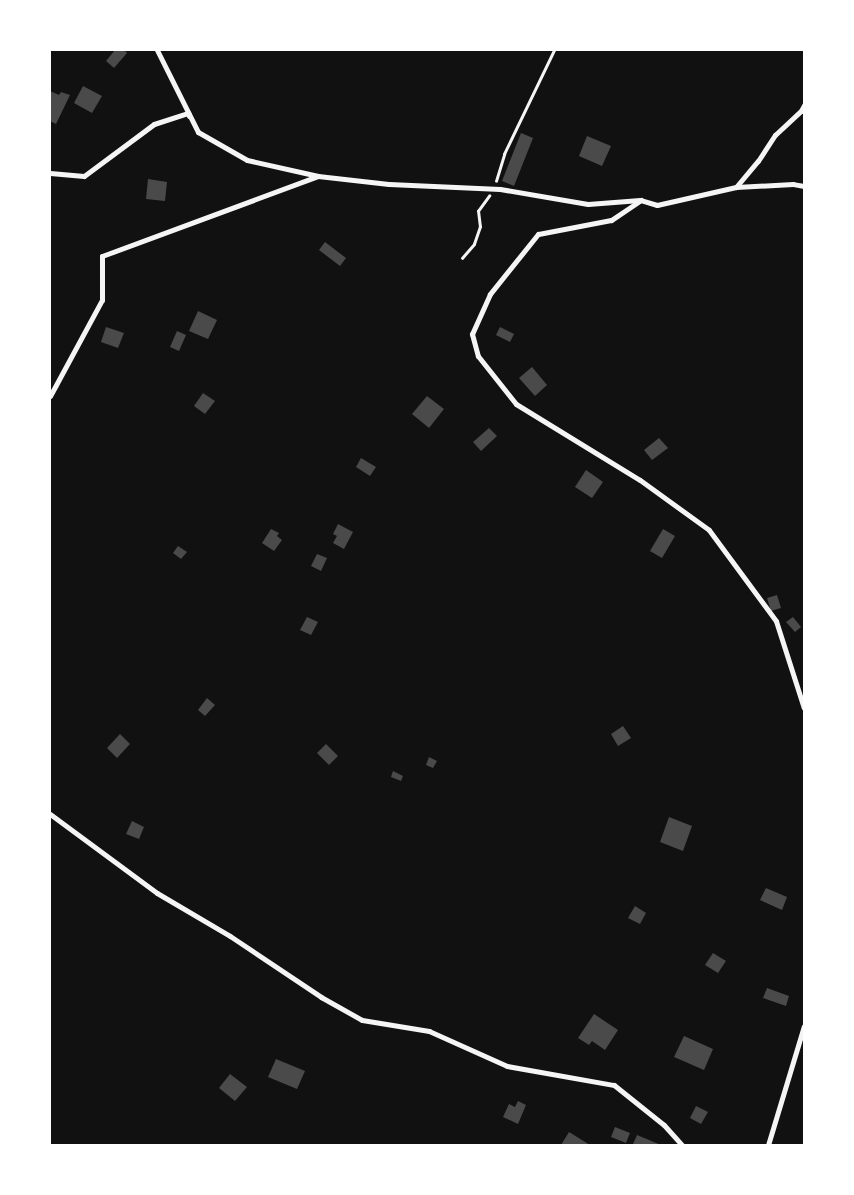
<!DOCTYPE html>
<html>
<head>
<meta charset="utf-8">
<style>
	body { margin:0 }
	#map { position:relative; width:854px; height:1195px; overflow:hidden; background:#111; font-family:Karla,sans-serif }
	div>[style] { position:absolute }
	.building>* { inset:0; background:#4a4a4a }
	.path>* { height:2.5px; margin:-1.25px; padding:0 1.25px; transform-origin:1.25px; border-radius:1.25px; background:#f5f5f5 }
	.minor>* { height:5px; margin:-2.5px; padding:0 2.5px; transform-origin:2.5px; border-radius:2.5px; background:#f5f5f5 }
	span { translate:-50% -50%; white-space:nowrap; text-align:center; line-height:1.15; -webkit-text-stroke:4px #fff; paint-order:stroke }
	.frame { position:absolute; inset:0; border:51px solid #fff; pointer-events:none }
</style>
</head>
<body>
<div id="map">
	<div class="building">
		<div style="clip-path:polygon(115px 50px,124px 50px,127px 53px,114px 68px,106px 61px)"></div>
		<div style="clip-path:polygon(83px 86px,102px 96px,92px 113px,74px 103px)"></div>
		<div style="clip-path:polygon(50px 91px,59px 95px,61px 92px,70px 95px,56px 124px,50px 121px)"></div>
		<div style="clip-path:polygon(521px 133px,533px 138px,514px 186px,502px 181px)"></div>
		<div style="clip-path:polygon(587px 136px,611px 146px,602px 166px,579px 156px)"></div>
		<div style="clip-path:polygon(148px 179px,167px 182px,165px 201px,146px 199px)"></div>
		<div style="clip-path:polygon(325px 242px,346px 258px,340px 266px,319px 250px)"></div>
		<div style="clip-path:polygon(198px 311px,217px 320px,208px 339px,189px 331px)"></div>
		<div style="clip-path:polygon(106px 327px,124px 333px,118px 348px,101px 342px)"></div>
		<div style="clip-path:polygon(500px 327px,514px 334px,510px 342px,496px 335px)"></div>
		<div style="clip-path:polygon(177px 331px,186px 335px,179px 351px,170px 347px)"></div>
		<div style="clip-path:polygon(532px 367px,547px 385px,535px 396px,519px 378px)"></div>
		<div style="clip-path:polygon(203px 393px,215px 401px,205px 414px,194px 406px)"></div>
		<div style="clip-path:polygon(427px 396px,444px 409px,429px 428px,412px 414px)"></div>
		<div style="clip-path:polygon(489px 428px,497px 436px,481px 451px,473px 442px)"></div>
		<div style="clip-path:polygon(659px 438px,668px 448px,652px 460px,644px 450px)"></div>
		<div style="clip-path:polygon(361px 458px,376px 467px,370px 476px,356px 467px)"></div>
		<div style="clip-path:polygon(586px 470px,603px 482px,592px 498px,575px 487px)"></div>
		<div style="clip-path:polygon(338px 524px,353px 532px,344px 549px,333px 543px,337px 536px,333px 534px)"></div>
		<div style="clip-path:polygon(271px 529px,279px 533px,277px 536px,282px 540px,274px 551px,262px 543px)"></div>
		<div style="clip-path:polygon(663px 529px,675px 536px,662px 558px,650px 551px)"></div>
		<div style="clip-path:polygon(178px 546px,187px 552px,181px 559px,173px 553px)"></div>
		<div style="clip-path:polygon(317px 554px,327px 558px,321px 571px,311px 566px)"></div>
		<div style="clip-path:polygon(777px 595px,781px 608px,771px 611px,767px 598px)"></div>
		<div style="clip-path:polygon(307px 617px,318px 622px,311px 635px,300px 630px)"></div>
		<div style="clip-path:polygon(793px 617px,801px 627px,795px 632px,786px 622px)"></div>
		<div style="clip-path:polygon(207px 698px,215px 705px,205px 716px,198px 710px)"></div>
		<div style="clip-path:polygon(623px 726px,631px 738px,618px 746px,611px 734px)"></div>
		<div style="clip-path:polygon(120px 734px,130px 744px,117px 758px,107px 748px)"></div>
		<div style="clip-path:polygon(326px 744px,338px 756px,329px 765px,317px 753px)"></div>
		<div style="clip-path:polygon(429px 757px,437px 761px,433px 768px,426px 765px)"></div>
		<div style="clip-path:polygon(393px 771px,403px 776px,401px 781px,391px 777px)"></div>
		<div style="clip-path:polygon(669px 817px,692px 826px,683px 851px,660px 842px)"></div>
		<div style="clip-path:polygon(132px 821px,144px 827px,139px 839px,126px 834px)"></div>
		<div style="clip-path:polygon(766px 888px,787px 897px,782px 910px,760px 900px)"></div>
		<div style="clip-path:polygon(635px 906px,646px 913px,640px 924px,628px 918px)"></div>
		<div style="clip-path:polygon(713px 953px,726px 961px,718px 973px,705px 965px)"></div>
		<div style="clip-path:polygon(767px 988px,789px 996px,786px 1006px,763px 998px)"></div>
		<div style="clip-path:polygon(594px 1014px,618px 1030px,605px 1050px,592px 1041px,589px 1045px,578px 1038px)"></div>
		<div style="clip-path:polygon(684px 1036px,713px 1049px,704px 1070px,674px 1057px)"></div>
		<div style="clip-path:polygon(276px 1059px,305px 1071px,297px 1089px,268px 1077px)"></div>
		<div style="clip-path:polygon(230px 1074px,247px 1087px,235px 1101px,219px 1088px)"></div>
		<div style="clip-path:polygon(518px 1101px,526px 1105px,518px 1124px,503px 1117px,509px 1104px,515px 1107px)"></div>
		<div style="clip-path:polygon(696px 1106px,708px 1112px,701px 1124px,690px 1118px)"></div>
		<div style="clip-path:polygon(615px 1127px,630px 1133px,626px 1143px,611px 1137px)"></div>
		<div style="clip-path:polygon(569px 1132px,590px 1145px,561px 1145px)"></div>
		<div style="clip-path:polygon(637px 1135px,661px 1145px,633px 1144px)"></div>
	</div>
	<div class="path">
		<div style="left:496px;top:181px;width:28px;rotate:-73deg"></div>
		<div style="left:504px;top:154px;width:115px;rotate:-64.3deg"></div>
		<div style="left:462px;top:258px;width:18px;rotate:-49deg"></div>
		<div style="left:474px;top:244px;width:18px;rotate:-71deg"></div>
		<div style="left:480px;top:227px;width:16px;rotate:-97deg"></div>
		<div style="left:478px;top:211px;width:19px;rotate:-54deg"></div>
	</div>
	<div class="minor">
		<div style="left:157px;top:50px;width:92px;rotate:63.4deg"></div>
		<div style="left:198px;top:132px;width:56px;rotate:29.7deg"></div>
		<div style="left:247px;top:160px;width:73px;rotate:12.7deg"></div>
		<div style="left:318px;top:176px;width:71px;rotate:6.4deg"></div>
		<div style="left:389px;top:184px;width:111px;rotate:2.6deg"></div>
		<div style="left:500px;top:189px;width:89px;rotate:9.7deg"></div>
		<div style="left:588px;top:204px;width:52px;rotate:-4.4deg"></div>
		<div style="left:50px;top:173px;width:34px;rotate:5deg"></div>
		<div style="left:84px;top:176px;width:87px;rotate:-36.6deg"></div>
		<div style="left:154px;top:124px;width:36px;rotate:-18deg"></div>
		<div style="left:188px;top:113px;width:3px;rotate:72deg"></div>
		<div style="left:804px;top:186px;width:11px;rotate:-170deg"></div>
		<div style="left:793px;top:184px;width:57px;rotate:177deg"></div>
		<div style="left:736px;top:187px;width:81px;rotate:167.2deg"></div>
		<div style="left:657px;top:205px;width:17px;rotate:-163deg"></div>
		<div style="left:641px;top:200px;width:36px;rotate:146deg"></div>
		<div style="left:611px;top:220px;width:74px;rotate:169.1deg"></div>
		<div style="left:538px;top:234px;width:77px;rotate:128.7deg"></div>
		<div style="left:490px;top:294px;width:44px;rotate:114.2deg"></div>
		<div style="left:472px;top:334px;width:23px;rotate:75deg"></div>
		<div style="left:478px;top:356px;width:61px;rotate:51.6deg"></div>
		<div style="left:516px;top:404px;width:145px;rotate:31.5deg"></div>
		<div style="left:640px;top:480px;width:85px;rotate:35.9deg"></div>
		<div style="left:709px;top:530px;width:113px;rotate:53.6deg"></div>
		<div style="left:776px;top:621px;width:91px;rotate:72.2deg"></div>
		<div style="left:736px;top:187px;width:34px;rotate:-50deg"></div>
		<div style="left:758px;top:161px;width:31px;rotate:-57deg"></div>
		<div style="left:775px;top:135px;width:35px;rotate:-43deg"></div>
		<div style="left:801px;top:111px;width:7px;rotate:-63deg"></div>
		<div style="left:50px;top:396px;width:109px;rotate:-61.6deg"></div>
		<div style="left:102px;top:300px;width:44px;rotate:-90deg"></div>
		<div style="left:102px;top:256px;width:230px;rotate:-20.3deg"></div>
		<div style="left:50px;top:814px;width:133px;rotate:36.4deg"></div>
		<div style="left:157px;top:893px;width:85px;rotate:30.5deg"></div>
		<div style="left:230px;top:936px;width:110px;rotate:33.8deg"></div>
		<div style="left:321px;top:997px;width:47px;rotate:29.3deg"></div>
		<div style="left:362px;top:1020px;width:68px;rotate:9.3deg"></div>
		<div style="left:429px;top:1031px;width:85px;rotate:24.2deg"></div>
		<div style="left:507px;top:1066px;width:109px;rotate:10.1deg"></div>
		<div style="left:614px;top:1085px;width:64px;rotate:38.7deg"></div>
		<div style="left:664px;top:1125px;width:27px;rotate:48deg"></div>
		<div style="left:768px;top:1145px;width:124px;rotate:-73.2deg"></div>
	</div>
	<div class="frame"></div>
</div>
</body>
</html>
